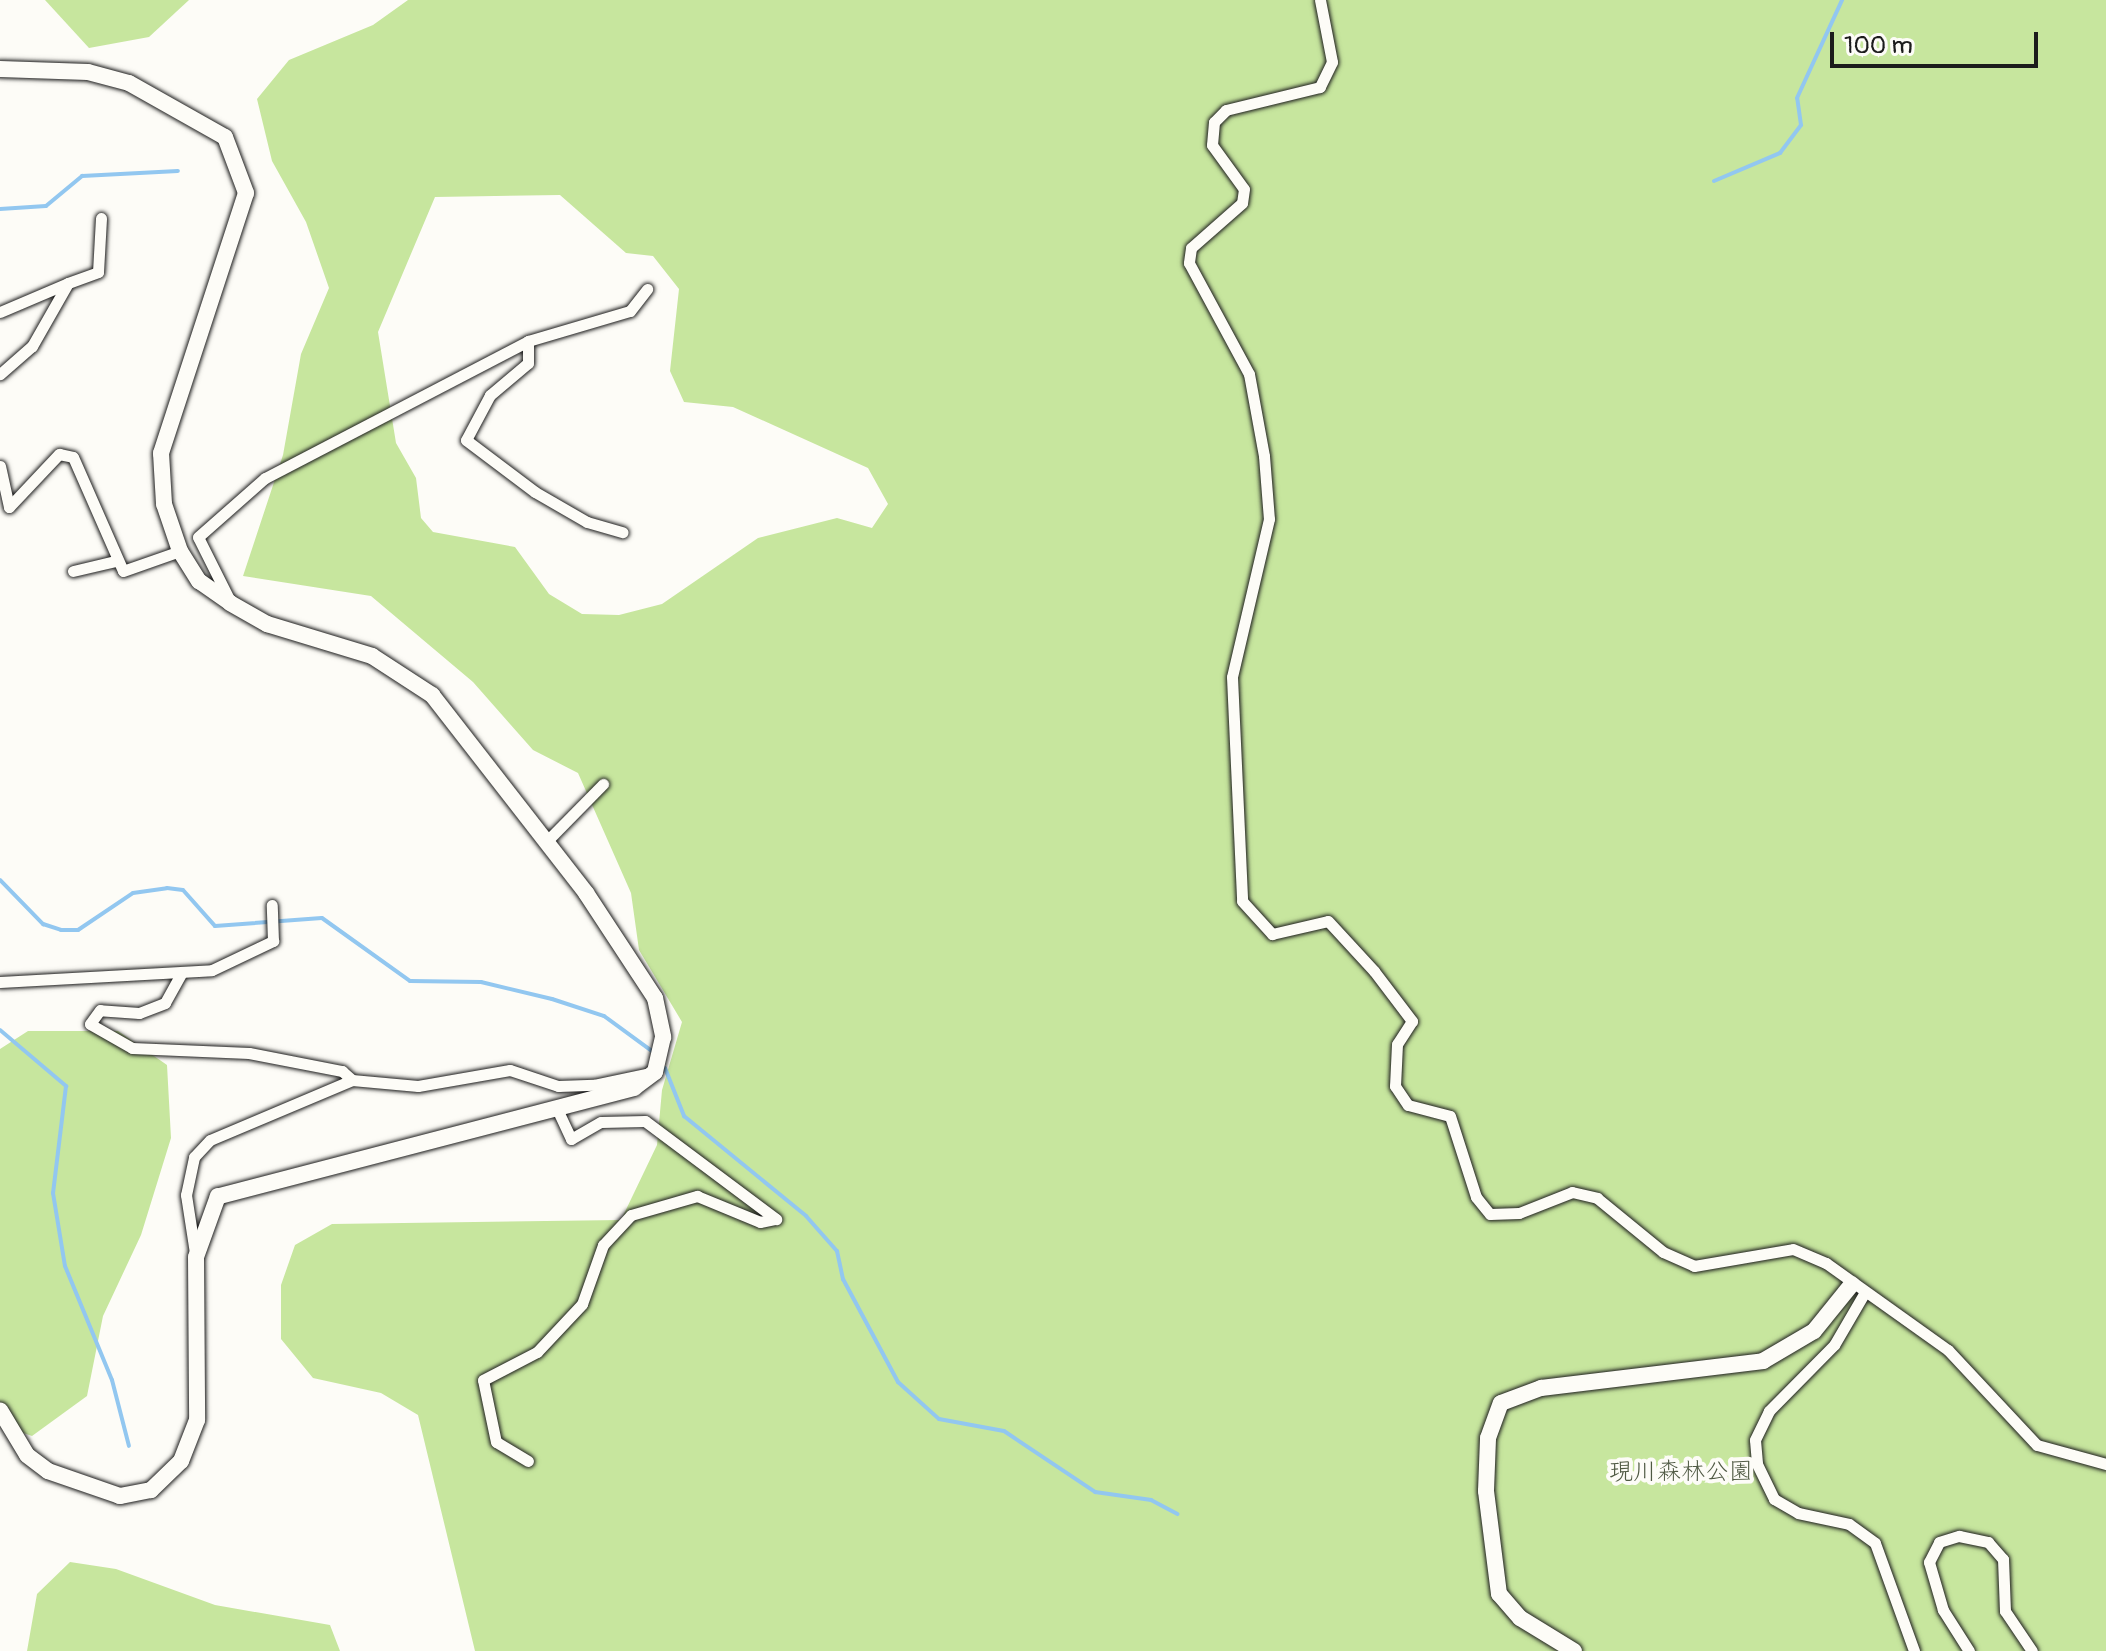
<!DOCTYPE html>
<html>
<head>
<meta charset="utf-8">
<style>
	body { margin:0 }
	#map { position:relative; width:2106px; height:1651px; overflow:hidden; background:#fdfcf7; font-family:Pangolin,"Klee One",sans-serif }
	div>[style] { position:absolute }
	.green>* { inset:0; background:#c7e69e }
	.stream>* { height:4px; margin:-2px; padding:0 2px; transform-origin:2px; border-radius:2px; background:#92c7f0 }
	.roads { filter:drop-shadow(0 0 2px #1c1c1c) drop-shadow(0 0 2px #1c1c1c) }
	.street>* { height:11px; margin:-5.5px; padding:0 5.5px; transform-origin:5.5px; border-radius:5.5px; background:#fdfcf7 }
	.secondary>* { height:16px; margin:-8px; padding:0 8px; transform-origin:8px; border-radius:8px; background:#fdfcf7 }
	span { translate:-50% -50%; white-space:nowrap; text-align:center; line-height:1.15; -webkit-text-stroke:8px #fdfcf7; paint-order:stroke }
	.park-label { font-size:24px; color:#4f5943 }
	.scale { position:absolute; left:1830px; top:32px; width:208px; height:36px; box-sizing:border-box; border:4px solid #1c1c1c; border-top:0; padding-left:10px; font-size:24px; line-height:28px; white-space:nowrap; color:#1c1c1c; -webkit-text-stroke:6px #fdfcf7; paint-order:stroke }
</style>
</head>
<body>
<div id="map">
	<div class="green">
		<div style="clip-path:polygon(45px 0,189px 0,149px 37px,89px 48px)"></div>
		<div style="clip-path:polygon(evenodd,408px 0,2106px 0,2106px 1651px,475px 1651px,418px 1415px,381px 1393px,313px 1378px,281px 1339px,281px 1285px,295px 1245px,332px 1224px,621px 1220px,657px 1145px,662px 1090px,682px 1022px,639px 950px,631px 893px,578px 773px,533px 750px,473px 682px,371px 596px,243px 576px,283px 455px,301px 354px,329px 288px,306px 222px,272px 161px,257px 99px,289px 60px,373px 25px,408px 0,560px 195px,626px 253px,653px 256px,679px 289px,670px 371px,684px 402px,733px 407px,868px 468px,888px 504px,872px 528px,837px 518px,758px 538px,662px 604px,619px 615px,582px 614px,549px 594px,515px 547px,433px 532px,421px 518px,416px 478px,396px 443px,378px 332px,435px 197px,560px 195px)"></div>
		<div style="clip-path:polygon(28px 1031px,118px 1031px,167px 1065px,171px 1138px,141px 1235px,103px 1316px,87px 1396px,32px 1436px,0 1425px,0 1049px)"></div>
		<div style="clip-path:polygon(70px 1562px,116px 1569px,215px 1605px,330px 1625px,340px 1651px,27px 1651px,37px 1594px)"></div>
	</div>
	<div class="stream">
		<div style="left:1714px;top:181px;width:72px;rotate:-23deg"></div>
		<div style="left:1780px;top:153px;width:35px;rotate:-53deg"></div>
		<div style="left:1801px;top:125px;width:27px;rotate:-98deg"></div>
		<div style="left:1797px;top:98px;width:108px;rotate:-65.3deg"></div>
		<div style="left:0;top:209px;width:46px;rotate:-3.7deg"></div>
		<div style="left:46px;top:206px;width:47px;rotate:-39.8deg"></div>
		<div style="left:82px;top:176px;width:96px;rotate:-3deg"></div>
		<div style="left:0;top:880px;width:62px;rotate:45.7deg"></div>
		<div style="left:43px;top:924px;width:19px;rotate:18deg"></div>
		<div style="left:61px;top:930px;width:17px"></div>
		<div style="left:78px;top:930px;width:66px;rotate:-33.9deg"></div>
		<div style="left:133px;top:893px;width:34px;rotate:-8deg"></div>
		<div style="left:167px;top:888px;width:16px;rotate:7deg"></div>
		<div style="left:183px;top:890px;width:48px;rotate:48.4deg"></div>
		<div style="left:215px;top:926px;width:107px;rotate:-4.3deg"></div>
		<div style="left:322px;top:918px;width:108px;rotate:35.6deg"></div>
		<div style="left:410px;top:981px;width:71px;rotate:0.8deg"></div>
		<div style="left:481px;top:982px;width:73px;rotate:13.5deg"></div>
		<div style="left:552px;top:999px;width:55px;rotate:18.1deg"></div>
		<div style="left:604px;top:1016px;width:59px;rotate:36.1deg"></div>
		<div style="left:0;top:1030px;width:87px;rotate:40.3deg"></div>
		<div style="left:66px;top:1086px;width:108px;rotate:96.9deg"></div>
		<div style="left:53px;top:1193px;width:74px;rotate:80.7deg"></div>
		<div style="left:65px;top:1266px;width:123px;rotate:67.6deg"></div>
		<div style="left:112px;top:1380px;width:68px;rotate:75.6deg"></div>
		<div style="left:665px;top:1068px;width:52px;rotate:68.4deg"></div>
		<div style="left:684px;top:1116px;width:158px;rotate:39.3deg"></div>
		<div style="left:806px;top:1216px;width:47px;rotate:48.5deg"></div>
		<div style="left:837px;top:1251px;width:29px;rotate:78deg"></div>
		<div style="left:843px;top:1279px;width:117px;rotate:61.9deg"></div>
		<div style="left:898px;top:1382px;width:55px;rotate:42.1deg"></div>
		<div style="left:939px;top:1419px;width:66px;rotate:10.5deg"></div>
		<div style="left:1004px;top:1431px;width:110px;rotate:33.8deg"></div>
		<div style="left:1095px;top:1492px;width:57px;rotate:8.1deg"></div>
		<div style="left:1151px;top:1500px;width:30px;rotate:28deg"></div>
	</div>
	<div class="roads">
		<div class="street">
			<div style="left:1320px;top:0;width:63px;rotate:79deg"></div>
			<div style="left:1332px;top:62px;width:28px;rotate:116deg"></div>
			<div style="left:1320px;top:87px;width:97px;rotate:166.3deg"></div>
			<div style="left:1226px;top:110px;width:17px;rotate:135deg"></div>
			<div style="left:1214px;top:122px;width:23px;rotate:95deg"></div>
			<div style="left:1212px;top:145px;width:54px;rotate:54deg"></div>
			<div style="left:1244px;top:189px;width:14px;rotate:98deg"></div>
			<div style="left:1242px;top:203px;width:68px;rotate:138.6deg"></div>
			<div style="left:1191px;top:248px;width:15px;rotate:98deg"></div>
			<div style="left:1189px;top:263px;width:126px;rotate:61.6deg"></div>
			<div style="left:1249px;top:374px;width:83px;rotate:79.6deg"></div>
			<div style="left:1264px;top:456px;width:63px;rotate:85.5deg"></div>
			<div style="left:1269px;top:519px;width:162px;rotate:103.2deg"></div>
			<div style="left:1232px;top:677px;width:224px;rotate:87.4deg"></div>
			<div style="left:1242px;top:901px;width:45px;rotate:47.7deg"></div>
			<div style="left:1272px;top:934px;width:57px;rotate:-13.1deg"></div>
			<div style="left:1328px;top:921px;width:68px;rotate:47.4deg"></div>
			<div style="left:1374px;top:971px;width:63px;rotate:52.8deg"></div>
			<div style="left:1412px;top:1021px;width:27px;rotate:123deg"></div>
			<div style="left:1397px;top:1044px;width:42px;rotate:92.7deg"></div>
			<div style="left:1395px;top:1086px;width:23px;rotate:56deg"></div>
			<div style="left:1408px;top:1105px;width:43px;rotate:14.7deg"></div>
			<div style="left:1450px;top:1116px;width:85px;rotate:72.2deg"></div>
			<div style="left:1476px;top:1197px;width:22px;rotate:51deg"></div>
			<div style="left:1490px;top:1214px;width:29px;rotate:-2deg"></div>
			<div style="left:1519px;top:1213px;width:57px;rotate:-21.6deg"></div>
			<div style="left:1572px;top:1192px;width:26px;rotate:13deg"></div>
			<div style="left:1597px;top:1198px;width:85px;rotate:39.3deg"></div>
			<div style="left:1663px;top:1252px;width:34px;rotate:24deg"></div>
			<div style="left:1694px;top:1266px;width:100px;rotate:-9.7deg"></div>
			<div style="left:1793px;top:1249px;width:36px;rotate:23deg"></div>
			<div style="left:1826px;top:1263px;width:150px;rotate:35.5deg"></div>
			<div style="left:1948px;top:1350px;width:130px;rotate:46.9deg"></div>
			<div style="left:2037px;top:1445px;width:72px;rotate:15.4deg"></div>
			<div style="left:68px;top:283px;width:32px;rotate:-20deg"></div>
			<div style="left:98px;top:272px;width:54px;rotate:-86.8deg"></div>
			<div style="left:0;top:312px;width:74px;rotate:-23.1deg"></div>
			<div style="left:68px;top:283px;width:73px;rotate:119.7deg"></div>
			<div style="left:32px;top:346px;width:43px;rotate:138.8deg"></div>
			<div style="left:528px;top:341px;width:22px;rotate:90deg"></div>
			<div style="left:528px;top:363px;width:50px;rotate:139.9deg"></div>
			<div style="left:490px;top:395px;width:51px;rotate:118.1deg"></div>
			<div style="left:466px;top:440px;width:86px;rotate:37deg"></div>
			<div style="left:535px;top:492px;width:60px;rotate:30deg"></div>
			<div style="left:587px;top:522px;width:37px;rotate:16deg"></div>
			<div style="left:0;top:466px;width:42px;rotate:77.6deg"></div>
			<div style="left:9px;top:507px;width:73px;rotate:-46.7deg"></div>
			<div style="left:59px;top:454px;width:14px;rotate:12deg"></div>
			<div style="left:73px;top:457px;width:124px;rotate:66.3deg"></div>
			<div style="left:123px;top:571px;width:60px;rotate:-19.3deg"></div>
			<div style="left:73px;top:571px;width:43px;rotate:-13.4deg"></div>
			<div style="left:229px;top:599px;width:69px;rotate:-116.6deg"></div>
			<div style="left:198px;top:537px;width:89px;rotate:-41.4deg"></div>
			<div style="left:265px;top:478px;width:297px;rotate:-27.5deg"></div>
			<div style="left:528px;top:341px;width:106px;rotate:-16.4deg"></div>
			<div style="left:630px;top:311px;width:28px;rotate:-52deg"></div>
			<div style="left:547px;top:841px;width:80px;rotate:-45.5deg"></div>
			<div style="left:182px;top:972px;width:35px;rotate:119deg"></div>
			<div style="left:165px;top:1003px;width:28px;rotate:159deg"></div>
			<div style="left:139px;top:1013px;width:39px;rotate:-176deg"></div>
			<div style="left:100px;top:1010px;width:17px;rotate:126deg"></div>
			<div style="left:90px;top:1024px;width:48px;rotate:29.7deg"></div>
			<div style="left:132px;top:1048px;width:117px;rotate:2.4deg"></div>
			<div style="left:249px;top:1053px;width:95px;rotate:11deg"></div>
			<div style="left:342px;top:1071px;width:13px;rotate:42deg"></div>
			<div style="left:0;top:982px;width:212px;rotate:-3.2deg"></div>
			<div style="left:212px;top:970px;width:68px;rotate:-25.4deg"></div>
			<div style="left:273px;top:941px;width:36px;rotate:-92deg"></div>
			<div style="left:558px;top:1111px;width:31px;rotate:65deg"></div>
			<div style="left:571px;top:1139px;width:34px;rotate:-30deg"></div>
			<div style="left:601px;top:1122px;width:44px;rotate:-1.3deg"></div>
			<div style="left:645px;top:1121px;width:164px;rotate:36.8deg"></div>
			<div style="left:195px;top:1253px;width:59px;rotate:-98.8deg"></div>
			<div style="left:186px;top:1195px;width:39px;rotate:-78deg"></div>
			<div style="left:194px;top:1157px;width:23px;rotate:-47deg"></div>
			<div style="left:210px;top:1140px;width:154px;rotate:-22.9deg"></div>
			<div style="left:352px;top:1080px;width:66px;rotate:5.2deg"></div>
			<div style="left:418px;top:1086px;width:93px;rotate:-9.9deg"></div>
			<div style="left:510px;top:1070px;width:51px;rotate:18.4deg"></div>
			<div style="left:558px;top:1086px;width:36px;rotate:-2deg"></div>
			<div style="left:594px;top:1085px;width:57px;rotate:-12.1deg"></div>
			<div style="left:1865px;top:1292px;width:61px;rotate:120.3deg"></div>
			<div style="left:1834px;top:1345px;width:93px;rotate:134.6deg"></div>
			<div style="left:1769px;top:1411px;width:32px;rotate:116deg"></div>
			<div style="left:1755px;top:1440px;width:24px;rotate:85deg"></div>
			<div style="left:1757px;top:1464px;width:39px;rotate:64deg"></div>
			<div style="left:1774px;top:1499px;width:28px;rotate:30deg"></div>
			<div style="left:1798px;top:1513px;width:52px;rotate:12.2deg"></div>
			<div style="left:1849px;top:1524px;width:32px;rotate:36deg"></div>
			<div style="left:1875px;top:1543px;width:115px;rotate:70.1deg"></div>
			<div style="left:528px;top:1461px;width:37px;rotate:-149deg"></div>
			<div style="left:496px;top:1442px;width:63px;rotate:-101.8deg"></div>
			<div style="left:483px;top:1380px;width:61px;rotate:-27.4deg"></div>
			<div style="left:537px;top:1352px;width:66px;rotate:-46.8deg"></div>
			<div style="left:582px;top:1304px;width:63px;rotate:-70.4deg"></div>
			<div style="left:603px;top:1245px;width:41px;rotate:-47deg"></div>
			<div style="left:631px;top:1215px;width:69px;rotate:-16.1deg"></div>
			<div style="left:697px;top:1196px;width:68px;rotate:22.4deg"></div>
			<div style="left:760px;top:1222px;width:16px;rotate:-11deg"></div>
			<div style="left:1969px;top:1651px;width:49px;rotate:-122.4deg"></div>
			<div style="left:1943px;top:1610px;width:50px;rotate:-106.3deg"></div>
			<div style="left:1929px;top:1562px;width:22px;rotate:-63deg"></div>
			<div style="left:1939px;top:1542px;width:21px;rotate:-17deg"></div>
			<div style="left:1959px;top:1536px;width:30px;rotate:12deg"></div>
			<div style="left:1988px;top:1542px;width:23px;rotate:49deg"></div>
			<div style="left:2003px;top:1559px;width:52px;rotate:87.8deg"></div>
			<div style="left:2005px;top:1611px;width:48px;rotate:56deg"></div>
		</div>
		<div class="secondary">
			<div style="left:0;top:69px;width:88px;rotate:2deg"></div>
			<div style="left:88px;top:72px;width:42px;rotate:15deg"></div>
			<div style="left:129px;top:83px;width:110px;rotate:29.4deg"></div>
			<div style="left:225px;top:137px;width:60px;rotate:69.4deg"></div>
			<div style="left:246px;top:193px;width:274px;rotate:108.1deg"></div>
			<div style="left:161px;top:453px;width:51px;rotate:86.6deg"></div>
			<div style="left:164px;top:504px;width:50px;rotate:71.2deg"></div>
			<div style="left:180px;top:551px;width:36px;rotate:58deg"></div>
			<div style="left:199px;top:581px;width:38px;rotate:35deg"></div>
			<div style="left:230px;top:603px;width:43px;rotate:29.6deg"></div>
			<div style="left:267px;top:624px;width:110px;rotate:16.9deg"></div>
			<div style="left:372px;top:656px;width:72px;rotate:33deg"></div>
			<div style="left:432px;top:695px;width:251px;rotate:52.1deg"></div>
			<div style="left:586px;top:893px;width:126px;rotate:56.7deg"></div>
			<div style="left:655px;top:998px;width:40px;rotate:78deg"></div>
			<div style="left:663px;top:1037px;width:36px;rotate:103deg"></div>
			<div style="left:655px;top:1072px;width:26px;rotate:143deg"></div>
			<div style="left:634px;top:1088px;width:430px;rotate:165.4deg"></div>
			<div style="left:218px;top:1196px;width:65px;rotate:109.8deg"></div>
			<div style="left:196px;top:1257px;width:163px;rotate:89.6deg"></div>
			<div style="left:197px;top:1420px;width:44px;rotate:111.3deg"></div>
			<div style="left:181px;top:1461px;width:42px;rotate:136deg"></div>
			<div style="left:151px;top:1490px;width:32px;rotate:169deg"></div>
			<div style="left:120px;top:1496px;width:76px;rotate:-160.9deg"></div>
			<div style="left:48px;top:1471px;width:26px;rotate:-143deg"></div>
			<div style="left:27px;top:1455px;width:52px;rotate:-121deg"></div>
			<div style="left:1574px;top:1651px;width:63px;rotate:-148.6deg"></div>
			<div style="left:1520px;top:1618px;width:32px;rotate:-131deg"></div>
			<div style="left:1499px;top:1594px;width:104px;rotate:-97.2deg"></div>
			<div style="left:1486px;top:1491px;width:53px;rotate:-87.8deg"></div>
			<div style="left:1488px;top:1438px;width:37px;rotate:-70deg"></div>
			<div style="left:1501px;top:1403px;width:43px;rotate:-20.6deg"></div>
			<div style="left:1541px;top:1388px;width:224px;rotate:-6.9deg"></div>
			<div style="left:1763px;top:1361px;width:59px;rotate:-30.5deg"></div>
			<div style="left:1814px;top:1331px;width:60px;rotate:-51deg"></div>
		</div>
	</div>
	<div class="park-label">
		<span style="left:1681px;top:1472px">現川森林公園</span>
	</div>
	<div class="scale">100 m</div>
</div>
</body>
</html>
